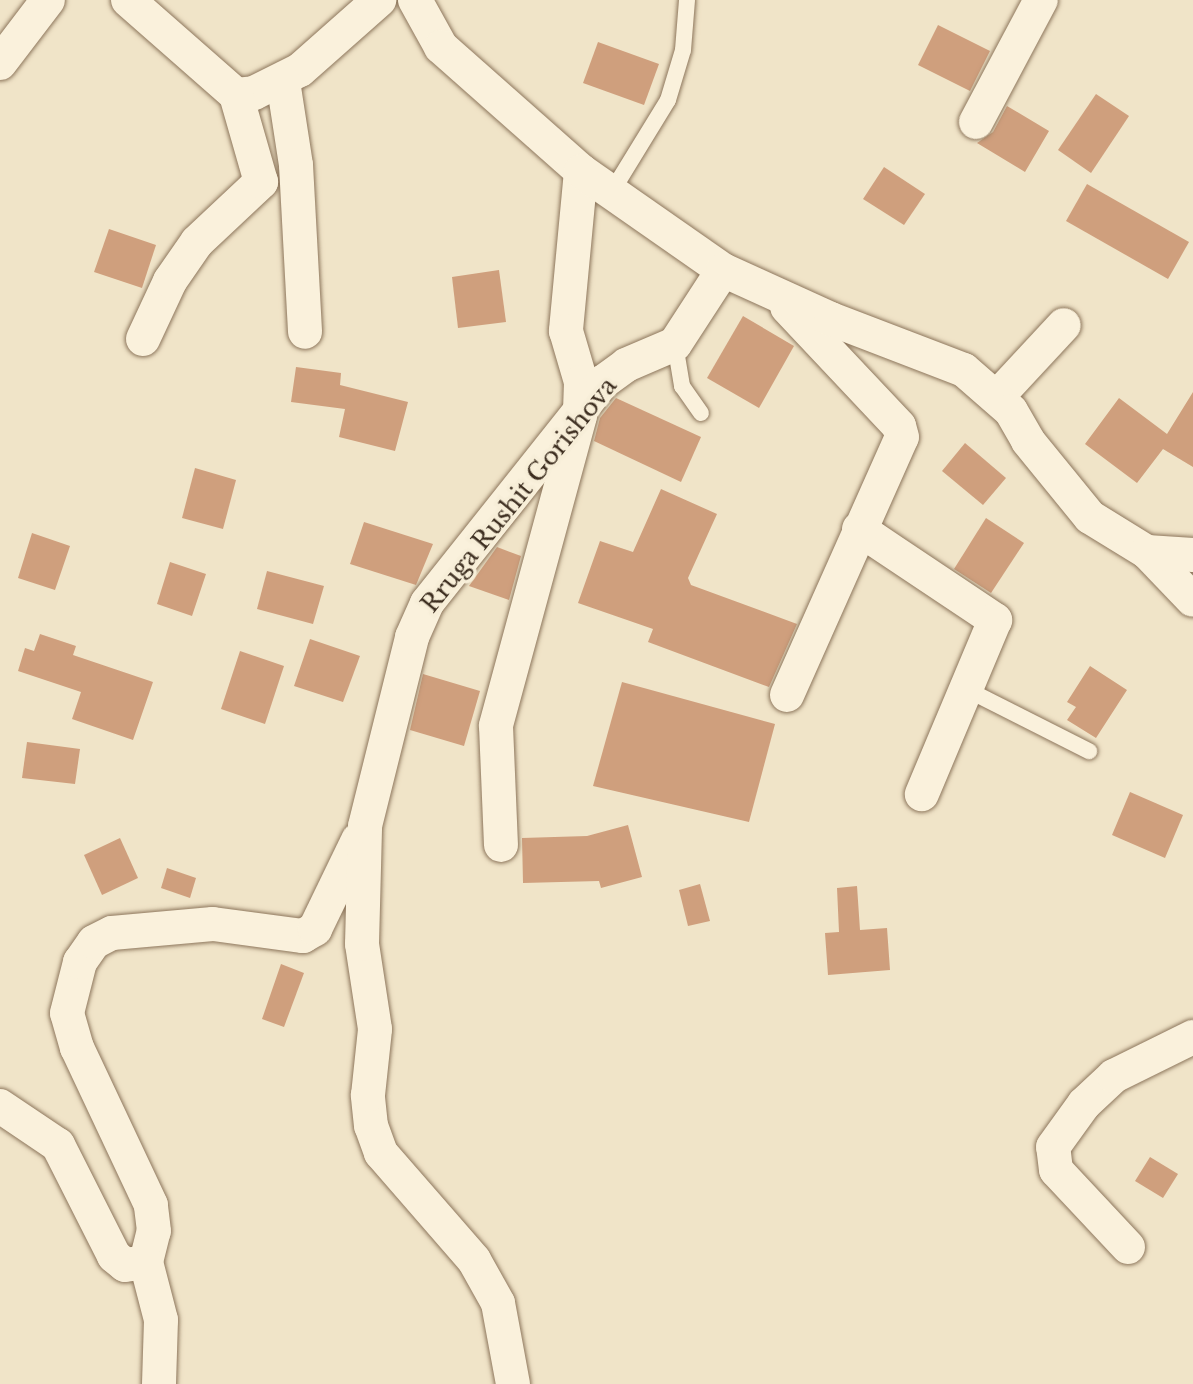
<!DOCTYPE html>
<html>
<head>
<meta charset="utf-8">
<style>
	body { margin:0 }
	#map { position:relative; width:1193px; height:1384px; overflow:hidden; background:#f0e4c8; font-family:"Libre Baskerville",serif }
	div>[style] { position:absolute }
	.building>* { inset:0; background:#cf9f7d }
	.roads { filter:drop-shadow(0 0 2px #8d765c) drop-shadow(0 0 2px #8d765c) }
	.lane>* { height:16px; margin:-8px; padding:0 8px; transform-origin:8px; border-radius:8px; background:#faf1dc }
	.street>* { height:34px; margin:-17px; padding:0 17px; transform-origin:17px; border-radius:17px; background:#faf1dc }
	span { translate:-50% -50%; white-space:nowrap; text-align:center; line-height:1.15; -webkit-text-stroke:7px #f7eed8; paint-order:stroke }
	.street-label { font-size:24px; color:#3d2e20 }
</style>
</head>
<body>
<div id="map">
	<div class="building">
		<div style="clip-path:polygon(938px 25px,990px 51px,970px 91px,918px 65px)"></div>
		<div style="clip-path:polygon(598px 42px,659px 64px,644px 105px,583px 83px)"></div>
		<div style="clip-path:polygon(1096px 94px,1129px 116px,1091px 173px,1058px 150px)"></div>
		<div style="clip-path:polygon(1007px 106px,1049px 131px,1025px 172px,977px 143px,993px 132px)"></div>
		<div style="clip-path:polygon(884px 167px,925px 194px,904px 225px,863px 199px)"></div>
		<div style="clip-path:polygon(1087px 184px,1189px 242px,1168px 279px,1066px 221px)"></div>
		<div style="clip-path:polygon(109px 229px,156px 245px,142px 288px,94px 272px)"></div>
		<div style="clip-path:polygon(499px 270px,506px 322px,458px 328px,452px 277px)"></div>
		<div style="clip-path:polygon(743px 316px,794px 346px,759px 408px,707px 378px)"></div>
		<div style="clip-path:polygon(296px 367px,341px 373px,340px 385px,408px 402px,395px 451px,339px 437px,345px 409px,291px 402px)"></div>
		<div style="clip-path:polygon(1193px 392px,1193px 467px,1163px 449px,1137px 483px,1085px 444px,1119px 398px,1167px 434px)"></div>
		<div style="clip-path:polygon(616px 398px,701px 437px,681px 482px,594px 441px,600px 418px)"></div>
		<div style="clip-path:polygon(965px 443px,1006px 478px,983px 505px,942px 471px)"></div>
		<div style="clip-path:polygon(195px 468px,236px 480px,223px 529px,182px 518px)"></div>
		<div style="clip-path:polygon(661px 489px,717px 514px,688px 578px,691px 585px,797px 624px,769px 687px,648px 642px,653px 629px,578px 603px,600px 541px,633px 552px)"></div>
		<div style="clip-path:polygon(986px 518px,1024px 543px,991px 593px,954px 569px)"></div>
		<div style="clip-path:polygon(364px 522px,433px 544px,416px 585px,350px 564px)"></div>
		<div style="clip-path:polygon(32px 533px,70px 546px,55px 590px,18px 578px)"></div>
		<div style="clip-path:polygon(497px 547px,521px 556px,509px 600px,469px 586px)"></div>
		<div style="clip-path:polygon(170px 562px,206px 574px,192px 616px,157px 604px)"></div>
		<div style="clip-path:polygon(267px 571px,324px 586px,313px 624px,257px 609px)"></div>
		<div style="clip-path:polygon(40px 634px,76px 646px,73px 655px,153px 682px,133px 740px,72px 719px,81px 692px,18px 671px,25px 648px,34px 651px)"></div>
		<div style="clip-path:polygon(310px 639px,360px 656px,343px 702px,294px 686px)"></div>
		<div style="clip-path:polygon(240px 651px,284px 666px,265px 724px,221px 709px)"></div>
		<div style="clip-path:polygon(1090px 666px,1127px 690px,1096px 738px,1067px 720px,1076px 707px,1067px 702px)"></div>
		<div style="clip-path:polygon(423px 674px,480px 691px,464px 746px,410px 730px)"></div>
		<div style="clip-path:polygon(622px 682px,775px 724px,749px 822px,593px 786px)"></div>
		<div style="clip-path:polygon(27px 742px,80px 749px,75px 784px,22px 778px)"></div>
		<div style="clip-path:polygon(1130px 792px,1183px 815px,1165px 858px,1112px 835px)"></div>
		<div style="clip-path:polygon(628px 825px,642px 877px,601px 888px,599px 881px,523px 883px,522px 838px,587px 836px)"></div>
		<div style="clip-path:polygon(120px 838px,138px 878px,102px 895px,84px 855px)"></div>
		<div style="clip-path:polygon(167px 868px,196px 878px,190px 898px,161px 888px)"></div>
		<div style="clip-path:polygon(700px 884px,710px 921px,688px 926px,679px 890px)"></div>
		<div style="clip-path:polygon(857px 886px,860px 930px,887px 928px,890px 970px,828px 975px,825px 933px,839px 932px,837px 888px)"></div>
		<div style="clip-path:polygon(281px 964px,304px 973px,284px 1027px,262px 1019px)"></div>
		<div style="clip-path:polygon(1150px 1157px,1178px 1174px,1163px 1198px,1135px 1181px)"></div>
	</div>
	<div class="roads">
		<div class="lane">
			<div style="left:611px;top:193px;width:109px;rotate:-58.5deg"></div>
			<div style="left:668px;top:100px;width:52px;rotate:-73.3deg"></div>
			<div style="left:683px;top:50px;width:50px;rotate:-85.4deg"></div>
			<div style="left:675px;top:344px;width:43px;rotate:80.5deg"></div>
			<div style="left:682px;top:386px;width:33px;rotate:55deg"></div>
			<div style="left:966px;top:689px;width:138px;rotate:26.8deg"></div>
		</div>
		<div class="street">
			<div style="left:128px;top:0;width:144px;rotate:41.3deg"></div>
			<div style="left:236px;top:95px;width:18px;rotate:-6deg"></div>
			<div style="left:254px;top:93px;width:51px;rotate:-26.6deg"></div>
			<div style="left:300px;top:70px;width:106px;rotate:-41.5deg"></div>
			<div style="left:415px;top:0;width:54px;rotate:61deg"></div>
			<div style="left:441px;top:47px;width:187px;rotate:41.5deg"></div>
			<div style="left:581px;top:171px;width:161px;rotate:95.4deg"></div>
			<div style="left:566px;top:331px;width:53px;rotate:73.6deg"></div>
			<div style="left:581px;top:382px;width:34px;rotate:92deg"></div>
			<div style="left:580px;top:416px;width:321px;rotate:105.2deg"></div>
			<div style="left:496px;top:726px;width:119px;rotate:87.6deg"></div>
			<div style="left:0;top:63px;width:79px;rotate:-52.7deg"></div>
			<div style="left:283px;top:81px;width:85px;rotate:81.2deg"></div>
			<div style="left:296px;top:165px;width:167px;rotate:86.9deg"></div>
			<div style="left:976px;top:122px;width:138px;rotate:-62deg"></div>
			<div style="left:581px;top:171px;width:173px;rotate:34.9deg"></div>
			<div style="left:143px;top:339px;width:64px;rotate:-65deg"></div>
			<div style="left:170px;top:281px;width:47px;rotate:-55.3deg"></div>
			<div style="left:197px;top:242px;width:88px;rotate:-43.2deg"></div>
			<div style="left:261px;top:182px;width:91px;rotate:-106deg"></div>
			<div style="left:997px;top:397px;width:98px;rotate:-47.1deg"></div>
			<div style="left:859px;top:529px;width:164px;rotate:33.8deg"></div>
			<div style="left:995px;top:620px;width:189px;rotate:112.8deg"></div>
			<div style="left:1147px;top:552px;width:66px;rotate:46.2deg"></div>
			<div style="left:787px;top:695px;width:282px;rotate:-66deg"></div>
			<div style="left:902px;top:437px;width:11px;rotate:-105deg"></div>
			<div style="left:899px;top:426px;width:163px;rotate:-133.3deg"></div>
			<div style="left:0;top:1106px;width:70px;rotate:33.9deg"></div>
			<div style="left:58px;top:1145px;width:124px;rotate:63.2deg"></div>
			<div style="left:114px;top:1256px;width:14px;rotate:39deg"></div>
			<div style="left:125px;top:1265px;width:21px;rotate:-8deg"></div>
			<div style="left:146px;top:1262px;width:32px;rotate:-76deg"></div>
			<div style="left:154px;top:1231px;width:26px;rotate:-97deg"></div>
			<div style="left:151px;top:1205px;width:174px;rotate:-115.2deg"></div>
			<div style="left:77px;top:1048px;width:36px;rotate:-106deg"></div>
			<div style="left:67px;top:1013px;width:53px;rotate:-75.7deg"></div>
			<div style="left:80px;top:962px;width:24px;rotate:-55deg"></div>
			<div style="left:94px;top:942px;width:20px;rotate:-27deg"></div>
			<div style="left:112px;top:933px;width:101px;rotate:-5.1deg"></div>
			<div style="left:213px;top:924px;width:91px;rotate:7.6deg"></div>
			<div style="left:303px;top:936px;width:14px;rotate:-30deg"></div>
			<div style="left:315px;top:929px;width:99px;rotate:-64.2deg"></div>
			<div style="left:1128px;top:1247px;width:105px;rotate:-133.1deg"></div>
			<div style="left:1056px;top:1170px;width:23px;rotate:-97deg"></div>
			<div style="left:1053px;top:1147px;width:53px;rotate:-54.2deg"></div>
			<div style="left:1084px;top:1104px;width:41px;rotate:-43deg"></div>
			<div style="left:1114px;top:1076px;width:88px;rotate:-26.3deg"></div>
			<div style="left:146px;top:1262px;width:60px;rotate:75.5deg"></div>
			<div style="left:161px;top:1320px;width:64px;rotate:91.8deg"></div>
			<div style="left:513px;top:1384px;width:82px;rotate:-100.5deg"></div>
			<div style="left:498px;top:1303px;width:49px;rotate:-119.2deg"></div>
			<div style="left:474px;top:1260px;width:142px;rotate:-131deg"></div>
			<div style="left:381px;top:1153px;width:29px;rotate:-110deg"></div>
			<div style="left:371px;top:1126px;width:31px;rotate:-96deg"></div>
			<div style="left:368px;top:1095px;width:66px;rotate:-83.9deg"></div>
			<div style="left:375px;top:1029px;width:86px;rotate:-98.7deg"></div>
			<div style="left:362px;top:944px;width:118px;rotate:-88.5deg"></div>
			<div style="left:365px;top:826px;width:195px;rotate:-76deg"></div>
			<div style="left:412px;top:637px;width:37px;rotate:-66deg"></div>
			<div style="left:427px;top:603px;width:283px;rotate:-51.5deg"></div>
			<div style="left:603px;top:382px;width:29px;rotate:-36deg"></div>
			<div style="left:626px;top:365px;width:53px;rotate:-23.2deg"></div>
			<div style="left:675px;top:344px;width:88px;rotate:-57deg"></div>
			<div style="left:723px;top:270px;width:119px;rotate:24.4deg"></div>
			<div style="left:831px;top:319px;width:142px;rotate:21deg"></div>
			<div style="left:964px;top:370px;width:62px;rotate:41.1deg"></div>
			<div style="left:1011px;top:411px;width:34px;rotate:60deg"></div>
			<div style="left:1028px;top:441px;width:98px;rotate:50.8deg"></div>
			<div style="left:1090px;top:517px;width:67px;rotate:31.6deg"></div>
			<div style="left:1147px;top:552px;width:46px;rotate:3.7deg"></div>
		</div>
	</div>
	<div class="street-label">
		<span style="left:519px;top:495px;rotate:-51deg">Rruga Rushit Gorishova</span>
	</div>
</div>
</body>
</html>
